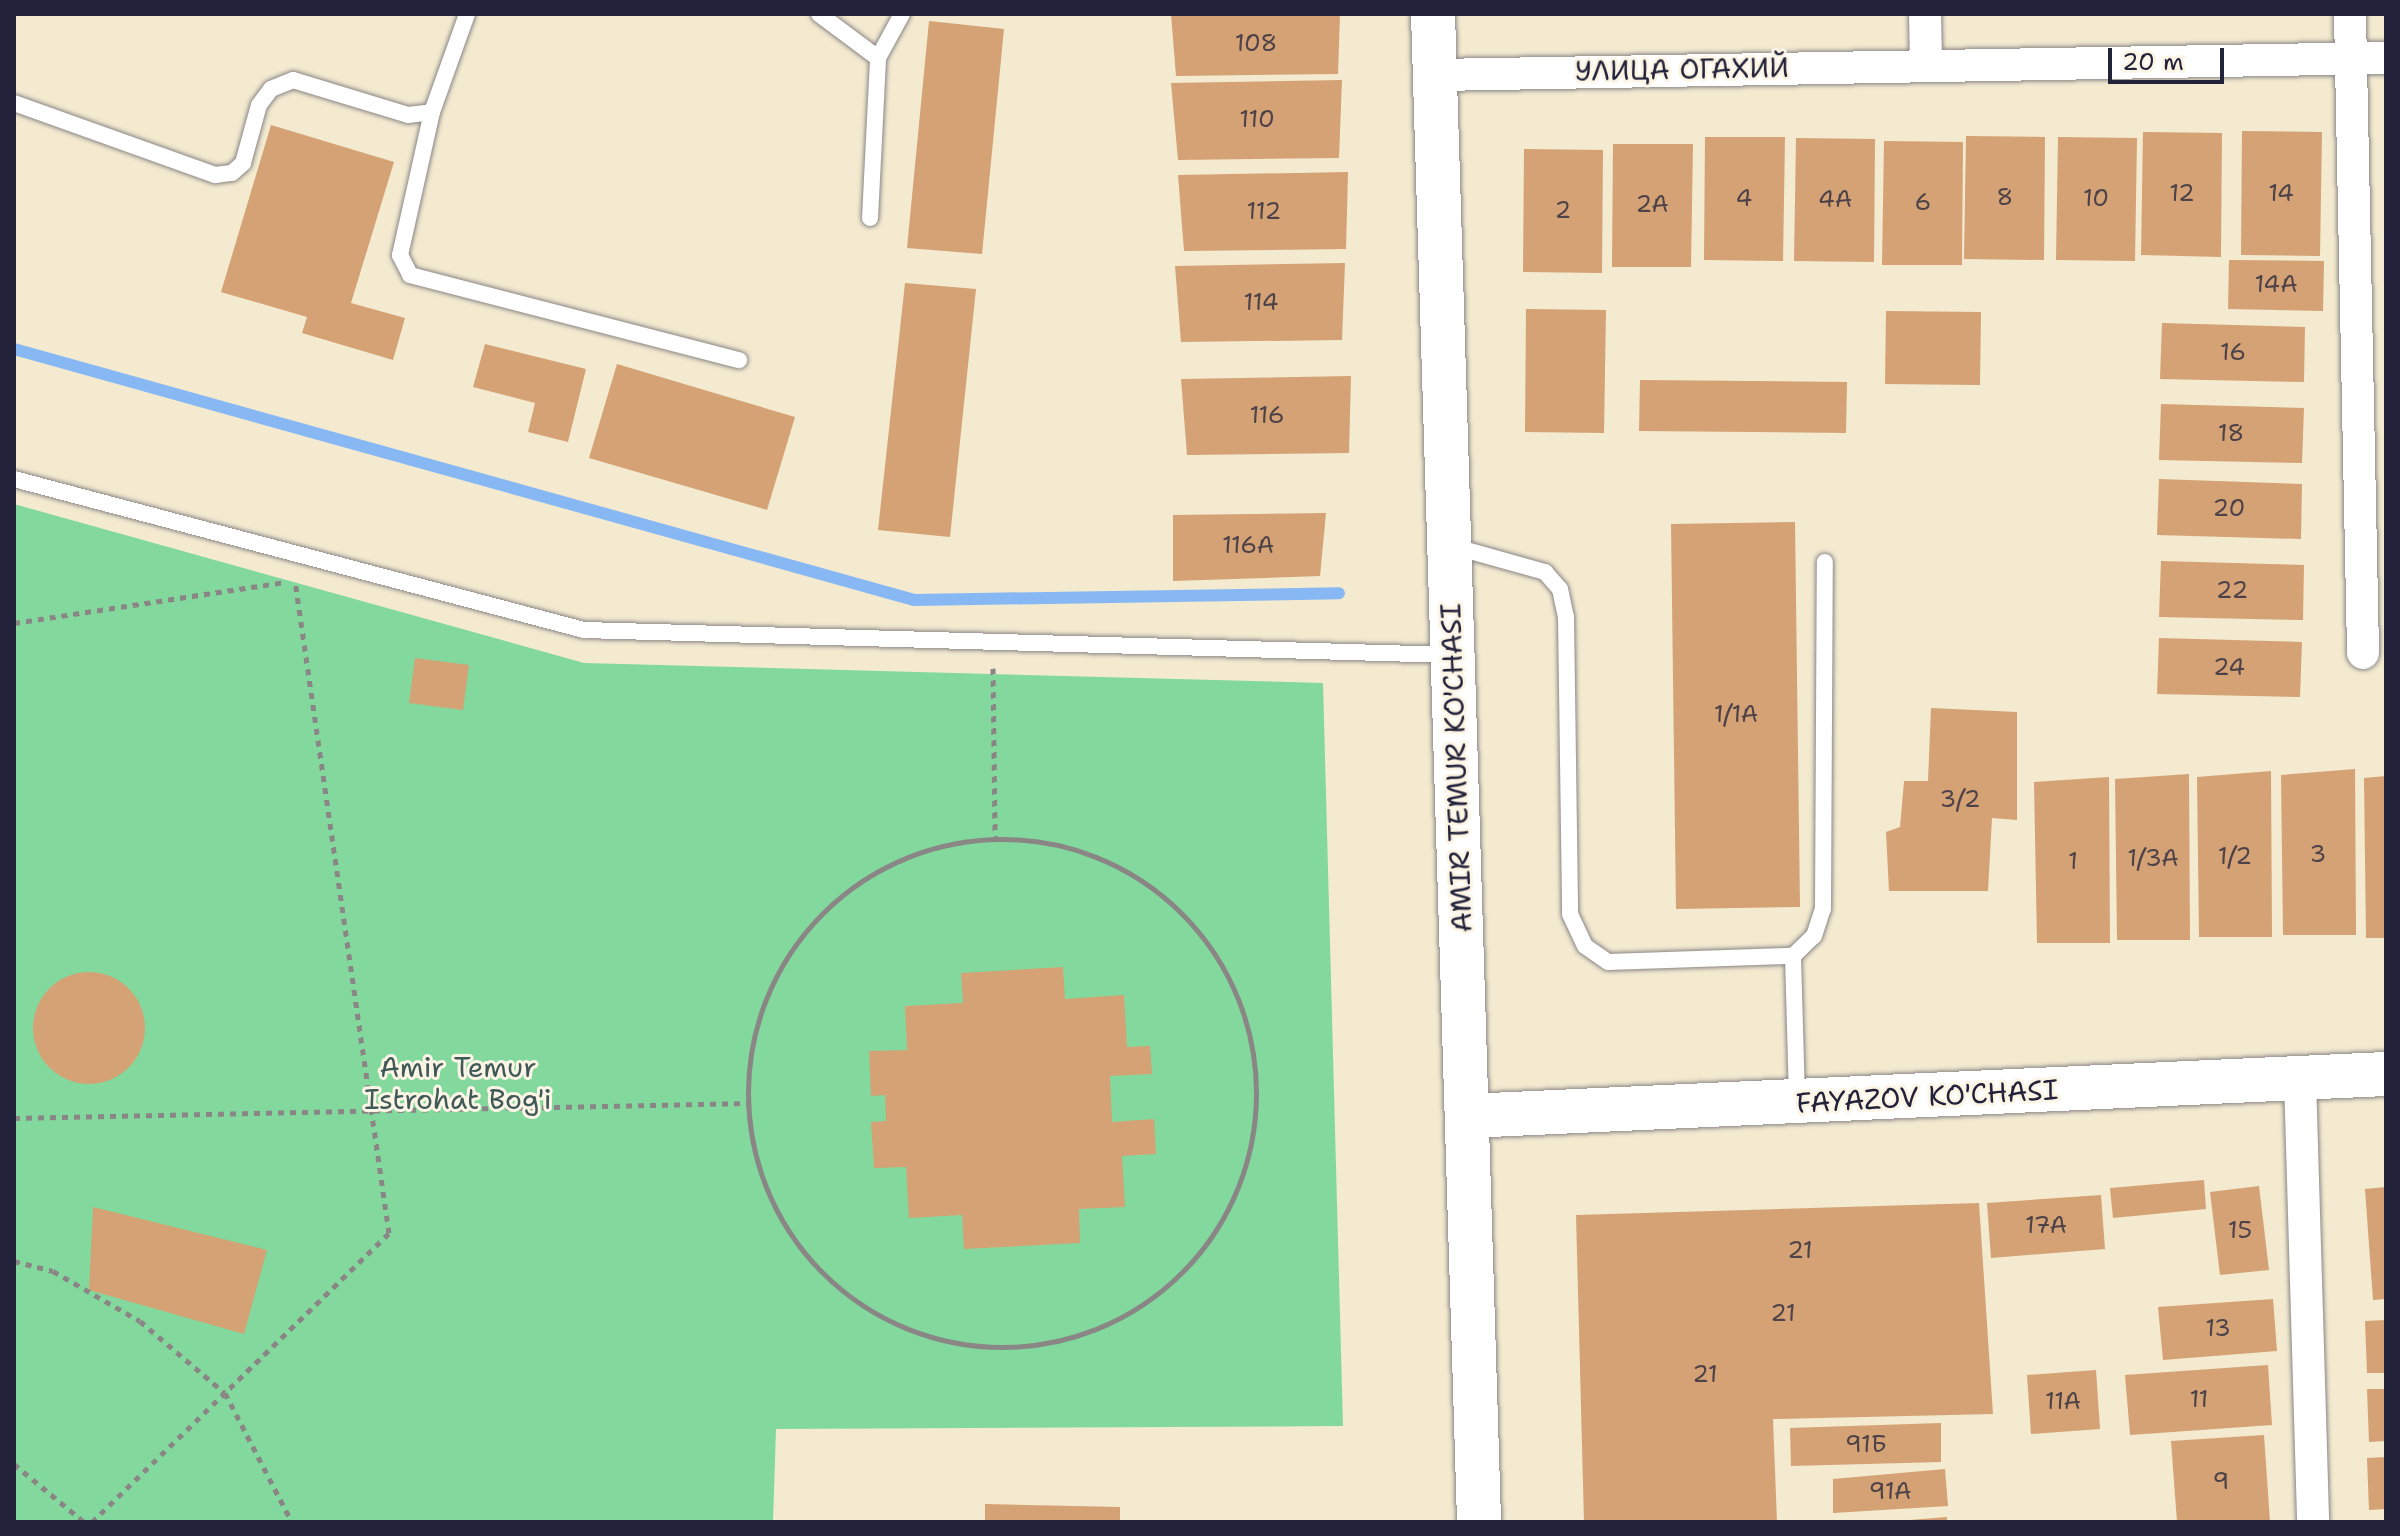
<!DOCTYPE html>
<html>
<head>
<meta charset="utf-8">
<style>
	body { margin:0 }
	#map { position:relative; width:2400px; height:1536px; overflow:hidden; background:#f3ead0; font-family:"Shantell Sans",sans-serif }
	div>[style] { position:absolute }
	.green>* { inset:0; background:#83d99d }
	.stream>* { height:12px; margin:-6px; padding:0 6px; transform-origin:6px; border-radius:6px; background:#87b8f3 }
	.building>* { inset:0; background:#d4a274 }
	.round { border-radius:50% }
	.path>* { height:5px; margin-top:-2.5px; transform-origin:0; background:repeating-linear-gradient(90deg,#8a8686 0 6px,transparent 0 12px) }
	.path>.ring { margin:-2.5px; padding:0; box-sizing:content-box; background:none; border:5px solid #8a8686; border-radius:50% }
	.roads { filter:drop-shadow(0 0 2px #8a8686) drop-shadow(0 0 2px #8a8686) }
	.lane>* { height:16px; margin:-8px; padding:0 8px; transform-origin:8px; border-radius:8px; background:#fff }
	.street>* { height:32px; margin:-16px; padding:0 16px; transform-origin:16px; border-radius:16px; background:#fff }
	.secondary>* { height:44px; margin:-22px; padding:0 22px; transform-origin:22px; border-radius:22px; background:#fff }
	span { translate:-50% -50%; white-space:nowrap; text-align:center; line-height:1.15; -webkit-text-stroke:6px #fcf5e5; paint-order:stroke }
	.number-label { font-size:24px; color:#4e4249 }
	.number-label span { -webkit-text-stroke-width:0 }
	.street-label { font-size:28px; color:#22223b }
	.park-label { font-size:28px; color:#3f5958 }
	.frame { position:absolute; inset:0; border:16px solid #22223b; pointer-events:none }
	.scale { position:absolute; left:2108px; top:48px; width:116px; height:36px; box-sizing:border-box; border:4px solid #22223b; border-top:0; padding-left:10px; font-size:24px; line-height:28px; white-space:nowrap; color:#22223b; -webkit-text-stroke:6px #fcf5e5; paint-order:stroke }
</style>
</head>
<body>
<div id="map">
	<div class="green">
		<div style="clip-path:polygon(14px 504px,584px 663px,1323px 683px,1343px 1426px,776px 1429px,773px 1522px,14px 1522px)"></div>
	</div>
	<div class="stream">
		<div style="left:14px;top:349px;width:934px;rotate:15.58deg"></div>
		<div style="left:914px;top:600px;width:425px;rotate:-0.9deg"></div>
	</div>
	<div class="building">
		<div style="clip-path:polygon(1171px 14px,1340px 14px,1338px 74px,1176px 76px)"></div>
		<div style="clip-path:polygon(929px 21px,1004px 29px,982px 254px,907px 248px)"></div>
		<div style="clip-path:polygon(1342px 80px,1339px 158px,1178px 160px,1171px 83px)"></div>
		<div style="clip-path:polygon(271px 125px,394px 162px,351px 303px,405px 318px,393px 360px,302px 333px,307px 317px,221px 292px)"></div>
		<div style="clip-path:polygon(2242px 131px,2322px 132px,2320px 256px,2241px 255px)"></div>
		<div style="clip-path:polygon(2143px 132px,2222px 133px,2221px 257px,2141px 255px)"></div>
		<div style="clip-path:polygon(1966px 136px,2045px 137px,2044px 260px,1964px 259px)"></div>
		<div style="clip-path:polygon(1705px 137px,1785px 137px,1783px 261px,1704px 260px)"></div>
		<div style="clip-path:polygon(2058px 137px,2137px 138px,2135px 261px,2056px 260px)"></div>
		<div style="clip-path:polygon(1796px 138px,1875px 139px,1874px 262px,1794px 261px)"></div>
		<div style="clip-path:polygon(1884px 141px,1963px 142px,1962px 265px,1882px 265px)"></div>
		<div style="clip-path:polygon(1613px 144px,1693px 144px,1691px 267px,1612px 267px)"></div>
		<div style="clip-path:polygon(1524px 149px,1603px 150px,1602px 273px,1523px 272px)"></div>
		<div style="clip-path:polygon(1348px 172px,1346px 249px,1184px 251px,1178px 175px)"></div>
		<div style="clip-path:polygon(2229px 260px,2324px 261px,2323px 311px,2228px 309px)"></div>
		<div style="clip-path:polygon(1345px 263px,1342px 340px,1181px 342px,1175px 266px)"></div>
		<div style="clip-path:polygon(905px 283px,976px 289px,950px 537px,878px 530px)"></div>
		<div style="clip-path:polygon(1526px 309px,1606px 310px,1604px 433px,1525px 432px)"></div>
		<div style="clip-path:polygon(1886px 311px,1981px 312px,1980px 385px,1885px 384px)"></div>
		<div style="clip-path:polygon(2162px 323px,2305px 327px,2304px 382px,2160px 379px)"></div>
		<div style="clip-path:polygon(485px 344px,586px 369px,568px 442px,528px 432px,535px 403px,473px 387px)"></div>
		<div style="clip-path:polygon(617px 364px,795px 417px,767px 510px,589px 458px)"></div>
		<div style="clip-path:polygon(1351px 376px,1349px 453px,1187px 455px,1181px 379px)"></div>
		<div style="clip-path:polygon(1640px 380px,1847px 382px,1846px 433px,1639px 431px)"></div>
		<div style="clip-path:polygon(2161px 404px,2304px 408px,2302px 463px,2159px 460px)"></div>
		<div style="clip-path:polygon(2159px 479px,2302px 484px,2301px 539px,2157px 535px)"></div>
		<div style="clip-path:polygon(1326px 513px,1320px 576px,1173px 581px,1173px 515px)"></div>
		<div style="clip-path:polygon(1795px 522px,1800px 907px,1676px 909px,1671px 524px)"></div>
		<div style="clip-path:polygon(2161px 561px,2304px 565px,2303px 620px,2159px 617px)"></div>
		<div style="clip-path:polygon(2159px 638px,2302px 642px,2300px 697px,2157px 694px)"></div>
		<div style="clip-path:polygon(415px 658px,469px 665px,463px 710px,409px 703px)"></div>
		<div style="clip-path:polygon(1931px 708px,2017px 712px,2017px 820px,1992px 818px,1988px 891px,1889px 891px,1886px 832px,1900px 827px,1904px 781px,1928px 781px)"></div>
		<div style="clip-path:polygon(2355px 769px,2356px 935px,2283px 935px,2281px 775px)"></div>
		<div style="clip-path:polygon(2271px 771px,2272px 937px,2199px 937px,2197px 777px)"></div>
		<div style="clip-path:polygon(2189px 774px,2190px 940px,2117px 940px,2115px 779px)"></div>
		<div style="clip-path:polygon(2386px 776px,2386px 938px,2366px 938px,2364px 778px)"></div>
		<div style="clip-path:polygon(2109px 777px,2110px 943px,2037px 943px,2034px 782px)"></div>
		<div style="clip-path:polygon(1063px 967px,1065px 999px,1124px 995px,1127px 1047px,1150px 1046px,1152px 1074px,1110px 1076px,1112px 1122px,1154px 1119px,1156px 1154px,1122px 1156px,1125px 1207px,1079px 1209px,1080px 1243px,964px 1249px,962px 1215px,909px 1218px,906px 1167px,874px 1168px,871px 1122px,886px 1121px,885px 1095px,871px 1096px,869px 1051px,907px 1050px,905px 1006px,963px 1003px,961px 973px)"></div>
		<div class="round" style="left:33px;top:972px;width:112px;height:112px"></div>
		<div style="clip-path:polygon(2204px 1180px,2206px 1209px,2113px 1218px,2110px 1188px)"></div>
		<div style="clip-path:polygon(2259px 1186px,2269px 1270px,2220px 1275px,2210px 1192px)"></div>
		<div style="clip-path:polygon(2386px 1187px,2386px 1299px,2373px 1300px,2365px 1189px)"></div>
		<div style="clip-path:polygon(2101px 1195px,2105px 1249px,1991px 1258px,1987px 1203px)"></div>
		<div style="clip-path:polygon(1979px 1203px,1993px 1414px,1773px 1419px,1777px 1522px,1584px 1522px,1576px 1215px)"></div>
		<div style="clip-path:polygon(93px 1207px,267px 1250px,244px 1334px,89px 1290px)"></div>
		<div style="clip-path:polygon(2273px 1299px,2277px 1351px,2163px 1360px,2158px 1307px)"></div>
		<div style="clip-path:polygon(2386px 1320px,2386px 1373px,2367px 1373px,2365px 1321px)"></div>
		<div style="clip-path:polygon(2268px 1365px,2272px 1425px,2130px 1435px,2125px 1375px)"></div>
		<div style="clip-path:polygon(2096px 1370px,2100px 1429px,2031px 1434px,2027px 1375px)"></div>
		<div style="clip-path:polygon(2367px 1389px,2386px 1389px,2386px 1441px,2369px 1442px)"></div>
		<div style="clip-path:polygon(1941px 1423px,1941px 1462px,1791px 1466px,1790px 1428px)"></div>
		<div style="clip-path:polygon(2264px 1435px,2270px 1522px,2177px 1522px,2171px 1441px)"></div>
		<div style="clip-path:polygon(2386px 1457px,2386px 1509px,2369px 1510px,2367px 1458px)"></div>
		<div style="clip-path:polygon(1945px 1469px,1948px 1506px,1833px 1513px,1833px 1479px)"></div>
		<div style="clip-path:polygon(985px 1504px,1120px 1507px,1120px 1522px,985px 1522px)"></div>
		<div style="clip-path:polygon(1947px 1517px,1947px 1522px,1910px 1522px,1909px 1520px)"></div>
	</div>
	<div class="path">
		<div style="left:14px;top:623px;width:275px;rotate:-8.6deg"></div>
		<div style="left:993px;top:668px;width:171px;rotate:89.3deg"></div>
		<div class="ring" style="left:748px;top:839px;width:503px;height:503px"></div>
		<div style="left:14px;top:1118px;width:735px;rotate:-1.17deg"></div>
		<div style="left:14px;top:1261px;width:40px;rotate:14.4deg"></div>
		<div style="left:53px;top:1271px;width:100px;rotate:29.9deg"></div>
		<div style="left:140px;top:1321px;width:111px;rotate:40.3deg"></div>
		<div style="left:225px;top:1393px;width:145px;rotate:62.6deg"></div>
		<div style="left:14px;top:1464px;width:91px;rotate:39.6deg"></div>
		<div style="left:92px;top:1522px;width:414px;rotate:-44.2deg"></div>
		<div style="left:389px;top:1233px;width:659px;rotate:-98.2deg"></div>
	</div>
	<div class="roads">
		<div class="lane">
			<div style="left:819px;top:14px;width:74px;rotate:36.7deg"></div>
			<div style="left:14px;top:103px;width:214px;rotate:19.7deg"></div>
			<div style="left:215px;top:175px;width:17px;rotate:-7deg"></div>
			<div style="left:232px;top:173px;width:15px;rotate:-42deg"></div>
			<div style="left:243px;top:163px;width:60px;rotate:-74.6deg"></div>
			<div style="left:259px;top:105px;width:20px;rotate:-53deg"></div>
			<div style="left:271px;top:89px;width:24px;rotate:-22deg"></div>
			<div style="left:293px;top:80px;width:120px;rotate:16.9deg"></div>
			<div style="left:408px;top:115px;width:24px;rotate:-7deg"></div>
			<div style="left:432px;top:112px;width:104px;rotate:-70.3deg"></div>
			<div style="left:432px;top:112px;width:147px;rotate:102.6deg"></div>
			<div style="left:400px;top:255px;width:22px;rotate:63deg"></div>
			<div style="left:410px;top:275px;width:340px;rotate:14.5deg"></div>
			<div style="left:870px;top:218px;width:160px;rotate:-87.1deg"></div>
			<div style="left:878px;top:58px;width:50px;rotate:-61.4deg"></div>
			<div style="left:14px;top:479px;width:590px;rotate:14.84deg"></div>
			<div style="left:584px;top:630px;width:867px;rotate:1.65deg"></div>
			<div style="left:1452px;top:546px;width:97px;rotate:15.6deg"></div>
			<div style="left:1545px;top:572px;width:23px;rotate:49deg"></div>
			<div style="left:1560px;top:589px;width:29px;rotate:78deg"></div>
			<div style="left:1566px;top:617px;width:297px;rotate:89.2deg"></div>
			<div style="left:1570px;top:914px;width:35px;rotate:65deg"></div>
			<div style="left:1585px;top:946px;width:28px;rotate:35deg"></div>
			<div style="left:1608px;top:962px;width:185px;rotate:-1.9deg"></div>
			<div style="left:1793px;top:956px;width:29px;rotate:-44deg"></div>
			<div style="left:1814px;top:936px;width:28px;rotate:-72deg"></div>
			<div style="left:1823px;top:909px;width:347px;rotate:-89.7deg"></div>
			<div style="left:1793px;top:956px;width:143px;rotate:88.4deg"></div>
		</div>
		<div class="street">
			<div style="left:1925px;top:14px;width:49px;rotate:88.8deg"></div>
			<div style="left:2350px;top:14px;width:639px;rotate:88.83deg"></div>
			<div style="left:1437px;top:75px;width:949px;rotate:-1.03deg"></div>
			<div style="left:2300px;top:1079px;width:443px;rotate:88.3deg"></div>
		</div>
		<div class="secondary">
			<div style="left:1433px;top:14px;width:1509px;rotate:88.25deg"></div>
			<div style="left:1468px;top:1116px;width:919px;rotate:-2.62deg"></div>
		</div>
	</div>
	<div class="number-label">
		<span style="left:1256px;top:44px">108</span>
		<span style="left:1257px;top:120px">110</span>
		<span style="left:2182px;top:194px">12</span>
		<span style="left:2281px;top:194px">14</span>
		<span style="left:2005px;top:198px">8</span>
		<span style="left:1744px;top:199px">4</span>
		<span style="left:2096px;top:199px">10</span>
		<span style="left:1835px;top:200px">4A</span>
		<span style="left:1923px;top:203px">6</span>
		<span style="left:1652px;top:205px">2A</span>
		<span style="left:1563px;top:211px">2</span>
		<span style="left:1264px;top:212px">112</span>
		<span style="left:2276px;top:285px">14A</span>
		<span style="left:1261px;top:303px">114</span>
		<span style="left:2233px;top:353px">16</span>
		<span style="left:1267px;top:416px">116</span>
		<span style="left:2231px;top:434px">18</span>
		<span style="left:2229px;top:509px">20</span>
		<span style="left:1248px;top:546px">116A</span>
		<span style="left:2232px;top:591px">22</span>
		<span style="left:2229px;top:668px">24</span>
		<span style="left:1736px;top:715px">1/1A</span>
		<span style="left:1960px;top:800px">3/2</span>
		<span style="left:2318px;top:855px">3</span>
		<span style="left:2235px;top:857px">1/2</span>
		<span style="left:2153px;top:859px">1/3A</span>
		<span style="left:2073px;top:862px">1</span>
		<span style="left:2046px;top:1226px">17A</span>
		<span style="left:2240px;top:1231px">15</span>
		<span style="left:1800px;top:1251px">21</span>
		<span style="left:1783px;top:1314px">21</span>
		<span style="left:2218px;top:1329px">13</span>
		<span style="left:1705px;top:1375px">21</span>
		<span style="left:2199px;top:1400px">11</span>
		<span style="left:2063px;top:1402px">11A</span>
		<span style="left:1866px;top:1445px">91Б</span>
		<span style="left:2221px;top:1482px">9</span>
		<span style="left:1890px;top:1492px">91A</span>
	</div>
	<div class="street-label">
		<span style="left:1682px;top:69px;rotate:-1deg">УЛИЦА ОГАХИЙ</span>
		<span style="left:1456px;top:768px;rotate:-92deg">AMIR TEMUR KO'CHASI</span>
		<span style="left:1927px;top:1096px;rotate:-3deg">FAYAZOV KO'CHASI</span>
	</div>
	<div class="park-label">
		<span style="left:458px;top:1083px">Amir Temur<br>Istrohat Bog'i</span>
	</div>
	<div class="frame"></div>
	<div class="scale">20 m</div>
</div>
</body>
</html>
